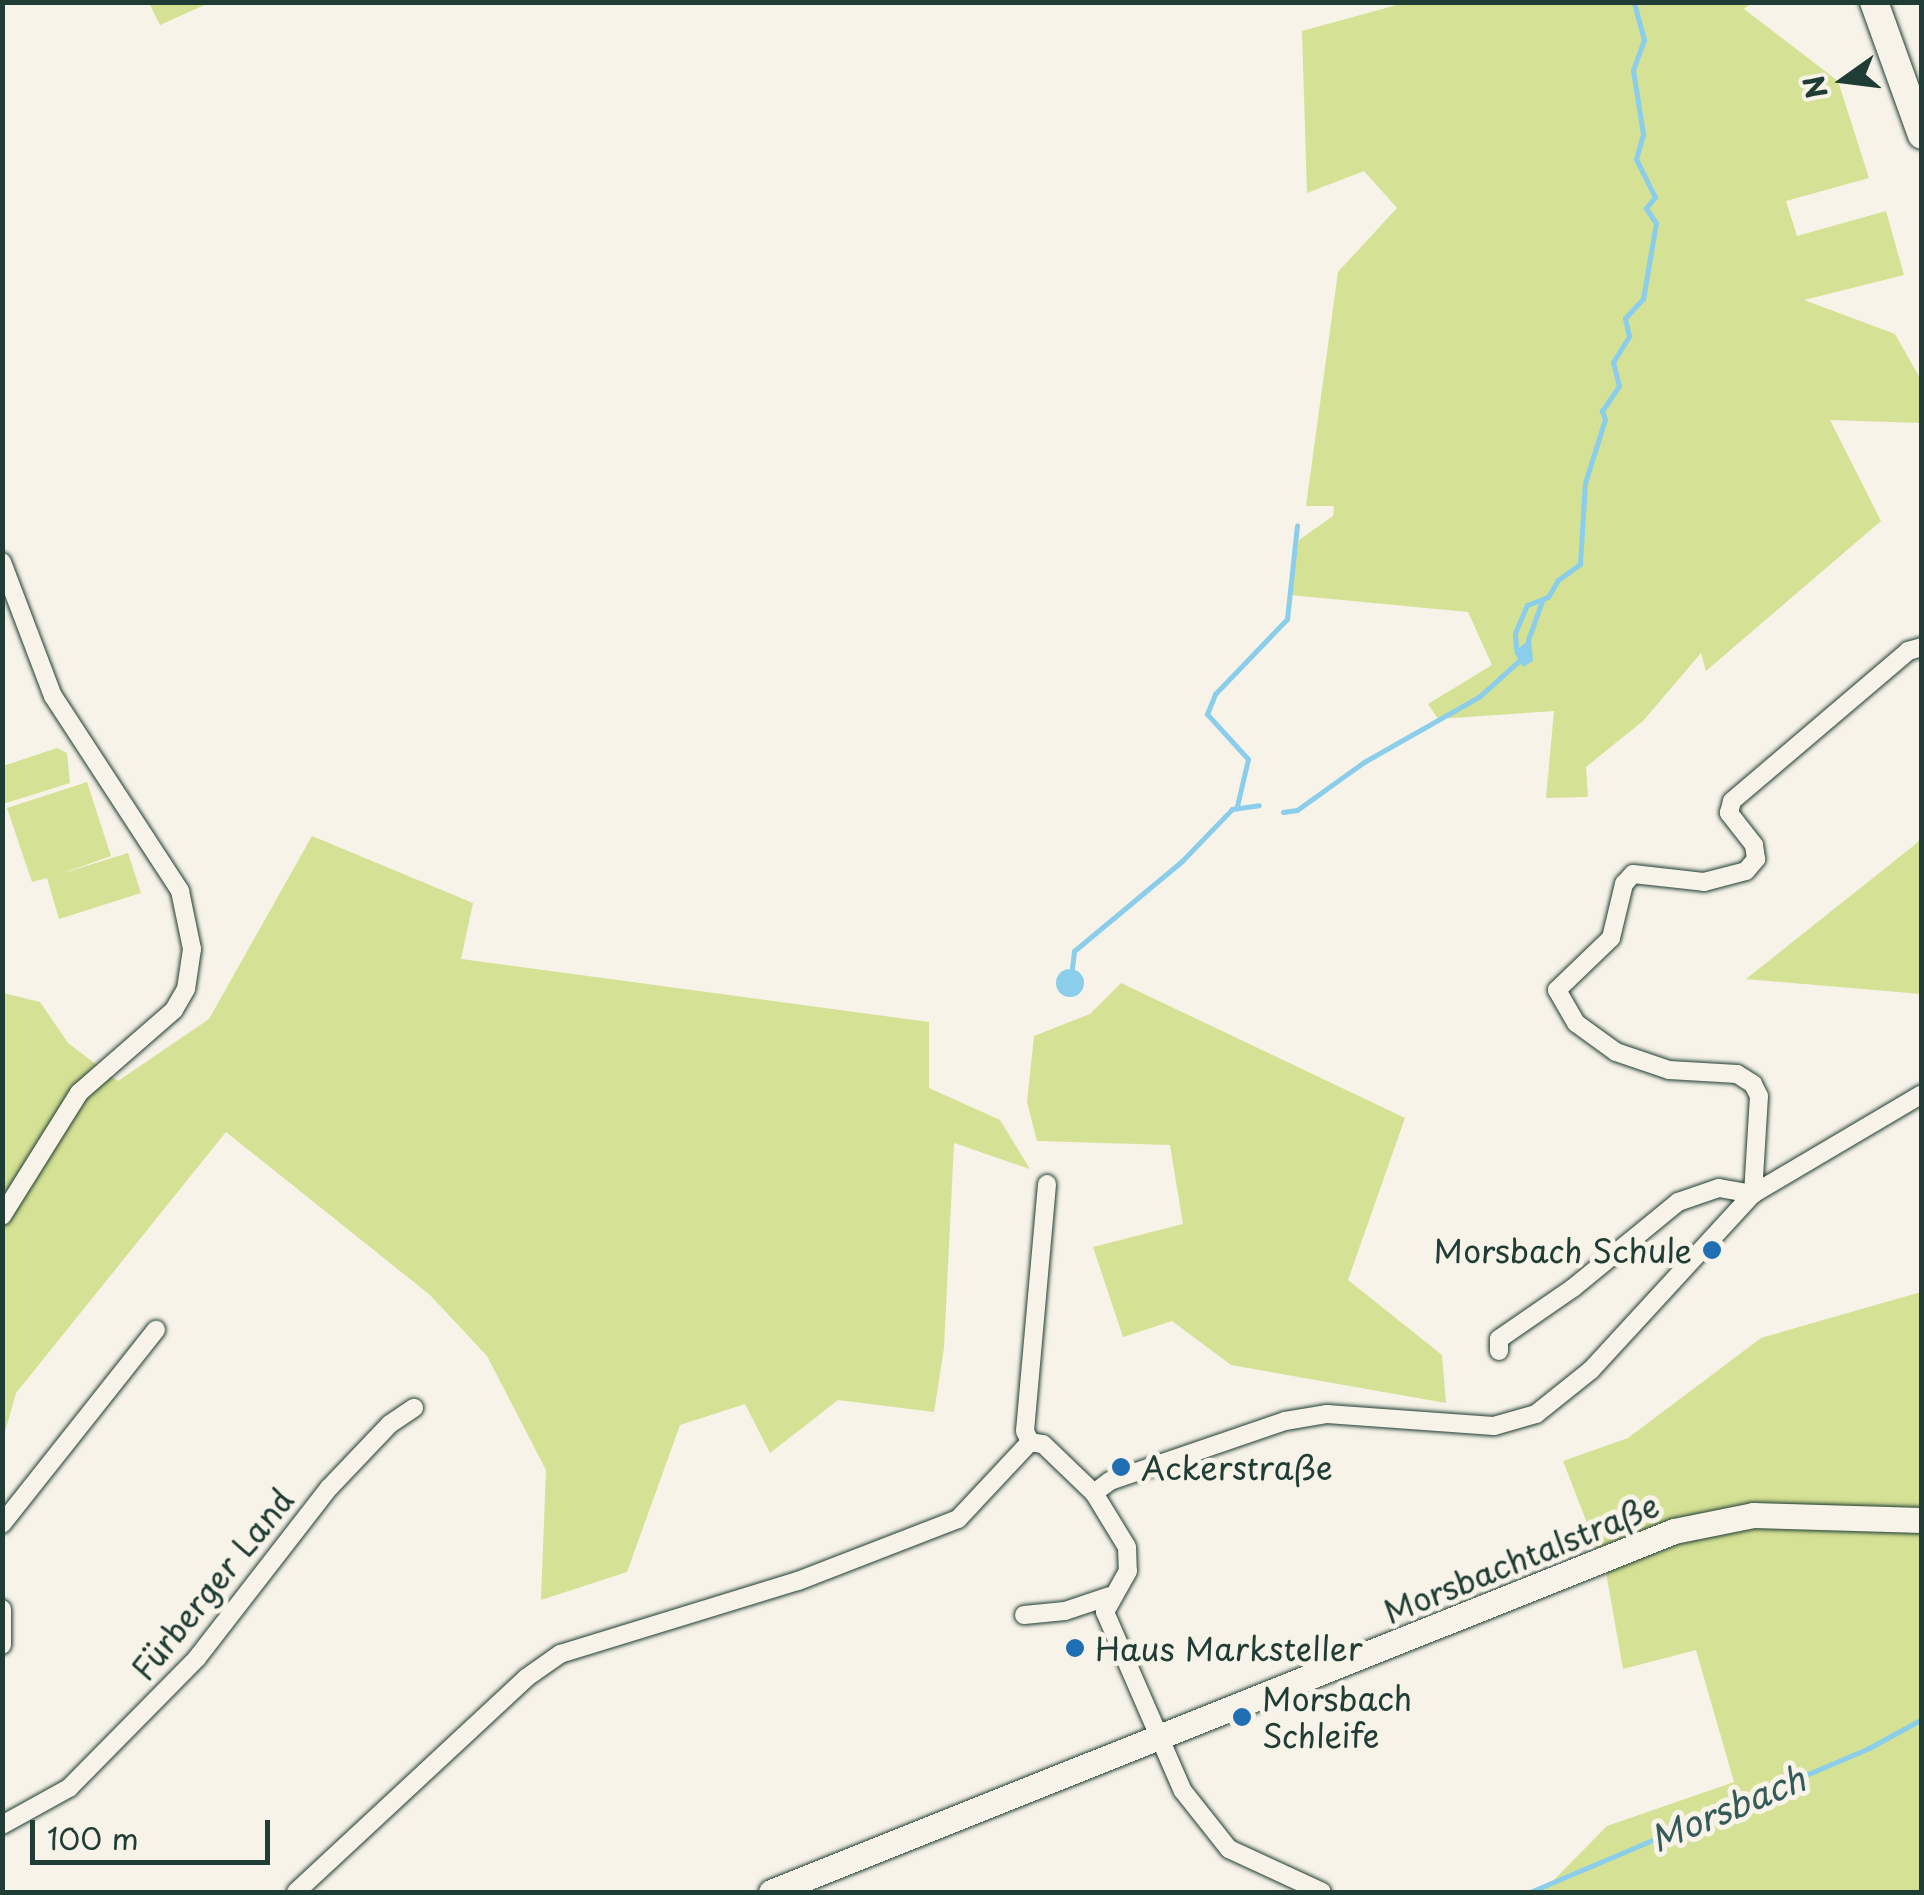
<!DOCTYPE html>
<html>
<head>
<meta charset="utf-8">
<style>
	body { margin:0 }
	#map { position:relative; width:1924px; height:1895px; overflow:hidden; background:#f7f3e8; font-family:"Playpen Sans",sans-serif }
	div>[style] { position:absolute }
	.green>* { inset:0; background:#d5e194 }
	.water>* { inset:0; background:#8aceeb }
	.round { border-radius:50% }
	.stream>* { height:5px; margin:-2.5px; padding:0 2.5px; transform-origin:2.5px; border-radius:2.5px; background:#8aceeb }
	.roads { filter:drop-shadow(0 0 2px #1f3d34) drop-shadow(0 0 2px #1f3d34) }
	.minor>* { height:18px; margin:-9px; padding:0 9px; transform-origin:9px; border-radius:9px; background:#f7f3e8 }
	.secondary>* { height:25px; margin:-12.5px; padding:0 12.5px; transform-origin:12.5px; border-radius:12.5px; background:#f7f3e8 }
	.primary>* { height:28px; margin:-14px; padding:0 14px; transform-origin:14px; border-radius:14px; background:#f7f3e8 }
	.dots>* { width:28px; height:28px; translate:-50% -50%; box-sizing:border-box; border:5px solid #f7f3e8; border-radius:50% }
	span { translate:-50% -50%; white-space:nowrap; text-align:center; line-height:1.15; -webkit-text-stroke:10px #f7f3e8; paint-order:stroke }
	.poi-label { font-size:32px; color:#1f3d34 }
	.right { translate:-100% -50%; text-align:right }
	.left { translate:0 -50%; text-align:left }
	.street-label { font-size:32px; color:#1f3d34 }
	.water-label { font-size:35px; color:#345a59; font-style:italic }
	.frame { position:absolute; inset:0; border:5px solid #1f3d34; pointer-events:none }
	.north { position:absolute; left:1794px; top:30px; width:100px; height:100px; -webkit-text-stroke:8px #f7f3e8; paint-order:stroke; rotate:256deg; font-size:28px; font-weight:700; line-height:40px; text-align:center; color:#1f3d34 }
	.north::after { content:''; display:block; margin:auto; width:35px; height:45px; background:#1f3d34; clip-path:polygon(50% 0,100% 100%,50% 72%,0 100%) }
	.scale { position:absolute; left:30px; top:1820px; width:240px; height:45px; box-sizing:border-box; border:5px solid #1f3d34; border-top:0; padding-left:12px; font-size:30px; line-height:35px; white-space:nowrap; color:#1f3d34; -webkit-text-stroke:8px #f7f3e8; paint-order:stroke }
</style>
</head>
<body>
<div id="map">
	<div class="green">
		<div style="clip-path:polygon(149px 3px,209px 3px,160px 25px)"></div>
		<div style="clip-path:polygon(1404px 3px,1752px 3px,1744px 9px,1838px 81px,1869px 178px,1786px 201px,1797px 236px,1886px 211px,1904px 275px,1804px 300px,1895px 334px,1921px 380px,1921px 423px,1830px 420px,1881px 521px,1706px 671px,1701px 653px,1643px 721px,1586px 767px,1588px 797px,1546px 798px,1554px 711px,1438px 719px,1428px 704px,1492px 665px,1468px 612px,1290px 595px,1299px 540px,1333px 516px,1334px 506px,1306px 506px,1338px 272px,1397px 208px,1364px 171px,1307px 193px,1302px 31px)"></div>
		<div style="clip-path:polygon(57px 748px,67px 753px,70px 783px,3px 804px,3px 766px)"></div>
		<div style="clip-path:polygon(87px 782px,111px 856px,57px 875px,128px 853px,141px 893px,59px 919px,47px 878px,32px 882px,7px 808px)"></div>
		<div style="clip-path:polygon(312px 836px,473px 903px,461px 959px,929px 1022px,929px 1088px,1000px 1120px,1030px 1169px,954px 1143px,944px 1348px,934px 1412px,838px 1400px,770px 1453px,745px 1404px,680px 1425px,627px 1572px,541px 1600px,546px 1470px,487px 1356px,430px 1295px,226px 1132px,16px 1393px,3px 1439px,3px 993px,40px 1002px,68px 1043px,118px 1081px,209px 1019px)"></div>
		<div style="clip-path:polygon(1921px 839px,1921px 994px,1746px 979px,1912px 847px)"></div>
		<div style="clip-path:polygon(1121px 983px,1405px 1118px,1348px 1280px,1442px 1355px,1446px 1403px,1231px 1365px,1172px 1321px,1123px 1337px,1093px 1247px,1183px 1224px,1170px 1145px,1037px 1141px,1027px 1102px,1034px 1036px,1090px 1014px)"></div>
		<div style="clip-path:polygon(1921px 1292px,1921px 1892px,1542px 1892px,1607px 1826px,1734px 1782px,1696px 1650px,1623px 1669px,1606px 1572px,1563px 1461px,1628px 1438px,1761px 1338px)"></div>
	</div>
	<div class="water">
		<div style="clip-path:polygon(1531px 638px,1533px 661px,1523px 667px,1514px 652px)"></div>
		<div class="round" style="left:1056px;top:969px;width:28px;height:28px"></div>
	</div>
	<div class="stream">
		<div style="left:1528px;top:640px;width:41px;rotate:-70.3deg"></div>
		<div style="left:1516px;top:648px;width:15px;rotate:-94deg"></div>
		<div style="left:1515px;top:633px;width:30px;rotate:-67deg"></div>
		<div style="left:1527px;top:605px;width:22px;rotate:-21deg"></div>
		<div style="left:1548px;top:597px;width:20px;rotate:-60deg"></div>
		<div style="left:1558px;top:580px;width:27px;rotate:-36deg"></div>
		<div style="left:1580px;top:564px;width:81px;rotate:-86.5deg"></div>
		<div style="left:1585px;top:483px;width:67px;rotate:-72.6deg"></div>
		<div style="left:1605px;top:419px;width:9px;rotate:-111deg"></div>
		<div style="left:1602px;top:411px;width:30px;rotate:-56deg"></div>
		<div style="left:1619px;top:386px;width:25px;rotate:-104deg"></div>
		<div style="left:1613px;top:362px;width:31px;rotate:-58deg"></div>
		<div style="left:1629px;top:336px;width:18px;rotate:-103deg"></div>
		<div style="left:1625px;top:318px;width:26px;rotate:-47deg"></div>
		<div style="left:1643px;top:299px;width:77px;rotate:-80.3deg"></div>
		<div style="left:1656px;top:223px;width:18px;rotate:-124deg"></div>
		<div style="left:1646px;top:208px;width:14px;rotate:-51deg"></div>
		<div style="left:1655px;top:197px;width:42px;rotate:-116.6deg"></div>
		<div style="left:1636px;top:159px;width:26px;rotate:-74deg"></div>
		<div style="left:1643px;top:134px;width:65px;rotate:-98.9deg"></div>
		<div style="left:1633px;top:70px;width:32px;rotate:-70deg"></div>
		<div style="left:1644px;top:40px;width:39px;rotate:-105deg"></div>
		<div style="left:1237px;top:806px;width:48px;rotate:-76.8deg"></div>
		<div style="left:1248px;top:759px;width:61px;rotate:-132.3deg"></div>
		<div style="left:1207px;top:714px;width:22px;rotate:-68deg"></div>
		<div style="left:1215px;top:694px;width:104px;rotate:-46.2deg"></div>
		<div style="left:1287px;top:619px;width:94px;rotate:-83.9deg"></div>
		<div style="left:1283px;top:812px;width:14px;rotate:-8deg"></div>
		<div style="left:1297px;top:810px;width:82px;rotate:-35.6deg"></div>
		<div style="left:1364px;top:762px;width:133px;rotate:-29.6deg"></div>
		<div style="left:1480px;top:696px;width:55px;rotate:-42.1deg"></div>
		<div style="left:1072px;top:968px;width:17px;rotate:-83deg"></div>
		<div style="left:1074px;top:951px;width:141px;rotate:-39.8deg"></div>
		<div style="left:1182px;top:861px;width:72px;rotate:-46.1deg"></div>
		<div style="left:1232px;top:809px;width:27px;rotate:-8deg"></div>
		<div style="left:1530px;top:1892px;width:368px;rotate:-23deg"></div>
		<div style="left:1869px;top:1748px;width:60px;rotate:-28.7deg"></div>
	</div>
	<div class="roads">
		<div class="minor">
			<div style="left:2px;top:562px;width:143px;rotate:69.2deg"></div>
			<div style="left:53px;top:696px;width:233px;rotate:56.9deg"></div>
			<div style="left:180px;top:891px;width:59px;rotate:78.3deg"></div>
			<div style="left:192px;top:949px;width:40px;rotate:98.5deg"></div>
			<div style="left:186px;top:989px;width:24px;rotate:120deg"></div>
			<div style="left:174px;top:1010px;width:126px;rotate:138.9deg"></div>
			<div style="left:79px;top:1093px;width:145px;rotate:122deg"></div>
			<div style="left:1499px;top:1351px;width:12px;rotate:-90deg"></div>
			<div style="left:1499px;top:1339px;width:90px;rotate:-34.6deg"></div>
			<div style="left:1573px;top:1288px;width:136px;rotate:-39.3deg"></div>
			<div style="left:1678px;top:1202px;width:43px;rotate:-18.9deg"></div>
			<div style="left:1719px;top:1188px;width:35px;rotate:10deg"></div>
			<div style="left:1753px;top:1194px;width:98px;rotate:-86.5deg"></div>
			<div style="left:1759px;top:1096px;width:13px;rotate:-117deg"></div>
			<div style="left:1753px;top:1084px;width:19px;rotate:-148deg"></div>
			<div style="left:1737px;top:1074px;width:68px;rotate:-176.6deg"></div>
			<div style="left:1669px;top:1070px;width:56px;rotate:-161.2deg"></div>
			<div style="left:1616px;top:1052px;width:49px;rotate:-144.1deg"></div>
			<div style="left:1576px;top:1023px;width:38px;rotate:-120deg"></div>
			<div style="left:1557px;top:990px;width:75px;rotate:-43.9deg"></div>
			<div style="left:1611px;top:938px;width:56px;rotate:-76.5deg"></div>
			<div style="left:1624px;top:884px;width:13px;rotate:-48deg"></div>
			<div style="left:1633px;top:874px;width:71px;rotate:6.4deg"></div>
			<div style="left:1704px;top:882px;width:43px;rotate:-14.7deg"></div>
			<div style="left:1746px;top:871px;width:16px;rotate:-50deg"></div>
			<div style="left:1756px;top:859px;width:14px;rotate:-98deg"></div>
			<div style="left:1754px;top:845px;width:41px;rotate:-128deg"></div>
			<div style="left:1729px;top:813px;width:12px;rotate:-76deg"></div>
			<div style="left:1732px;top:801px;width:231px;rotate:-40.4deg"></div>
			<div style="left:1908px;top:651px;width:15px;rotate:-16deg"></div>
			<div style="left:1030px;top:1442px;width:13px;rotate:9deg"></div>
			<div style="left:1043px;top:1444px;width:71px;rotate:43.9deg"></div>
			<div style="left:1094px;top:1493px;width:63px;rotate:58.6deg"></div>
			<div style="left:1127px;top:1547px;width:24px;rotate:88deg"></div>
			<div style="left:1128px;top:1571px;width:47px;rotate:119.3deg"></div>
			<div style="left:1105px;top:1612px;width:195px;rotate:66.5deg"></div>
			<div style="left:1183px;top:1791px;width:74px;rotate:51.6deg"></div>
			<div style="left:1229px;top:1849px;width:102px;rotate:24.8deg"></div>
			<div style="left:1030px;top:1442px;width:12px;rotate:-114deg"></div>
			<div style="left:1025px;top:1431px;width:248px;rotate:-84.9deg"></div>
			<div style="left:1094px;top:1493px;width:20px;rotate:-37deg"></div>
			<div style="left:1110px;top:1481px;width:185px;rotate:-18.9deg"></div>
			<div style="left:1285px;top:1421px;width:43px;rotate:-9.5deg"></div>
			<div style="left:1327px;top:1414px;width:167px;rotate:4.1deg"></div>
			<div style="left:1494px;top:1426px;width:44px;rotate:-15.9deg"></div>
			<div style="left:1536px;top:1414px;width:70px;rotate:-38.7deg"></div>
			<div style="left:1591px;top:1370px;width:239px;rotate:-47.4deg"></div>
			<div style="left:1753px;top:1194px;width:196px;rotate:-30.6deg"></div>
			<div style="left:2px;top:1524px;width:248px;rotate:-51.6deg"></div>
			<div style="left:2px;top:1609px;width:36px;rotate:90deg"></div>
			<div style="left:1024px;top:1615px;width:41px;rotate:-5.6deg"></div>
			<div style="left:1065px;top:1611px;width:47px;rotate:-18.4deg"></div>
			<div style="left:2px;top:1825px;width:77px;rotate:-28.9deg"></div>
			<div style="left:69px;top:1788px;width:182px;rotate:-45.4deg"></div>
			<div style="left:197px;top:1658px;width:215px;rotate:-52.2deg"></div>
			<div style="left:329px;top:1488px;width:88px;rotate:-46.4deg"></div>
			<div style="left:390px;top:1424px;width:29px;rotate:-34deg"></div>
			<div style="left:296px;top:1892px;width:314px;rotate:-42.9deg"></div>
			<div style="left:526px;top:1678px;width:42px;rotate:-35.2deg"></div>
			<div style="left:560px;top:1654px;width:249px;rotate:-17.1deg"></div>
			<div style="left:798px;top:1581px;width:172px;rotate:-21.2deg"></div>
			<div style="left:958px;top:1519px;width:105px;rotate:-46.9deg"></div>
		</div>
		<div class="secondary">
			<div style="left:771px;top:1892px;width:972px;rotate:-21.79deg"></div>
			<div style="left:1674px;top:1531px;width:81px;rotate:-11.4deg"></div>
			<div style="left:1753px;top:1515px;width:169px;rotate:1.7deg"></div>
		</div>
		<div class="primary">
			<div style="left:1874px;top:2px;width:141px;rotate:70.2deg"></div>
		</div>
	</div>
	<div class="dots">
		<div style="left:1712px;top:1250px;background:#1f6fb2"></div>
		<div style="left:1121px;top:1467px;background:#1f6fb2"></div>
		<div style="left:1075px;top:1648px;background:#1f6fb2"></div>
		<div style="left:1242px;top:1717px;background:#1f6fb2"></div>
	</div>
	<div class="poi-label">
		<span class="right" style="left:1692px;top:1250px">Morsbach Schule</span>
		<span class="left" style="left:1141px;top:1467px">Ackerstraße</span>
		<span class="left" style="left:1095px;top:1648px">Haus Marksteller</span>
		<span class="left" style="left:1262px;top:1717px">Morsbach<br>Schleife</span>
	</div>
	<div class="street-label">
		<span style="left:1521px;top:1558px;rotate:-22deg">Morsbachtalstraße</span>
		<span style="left:212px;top:1584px;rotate:-51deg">Fürberger Land</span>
	</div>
	<div class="water-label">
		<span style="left:1727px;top:1808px;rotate:-23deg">Morsbach</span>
	</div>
	<div class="frame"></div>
	<div class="north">N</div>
	<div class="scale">100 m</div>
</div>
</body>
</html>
